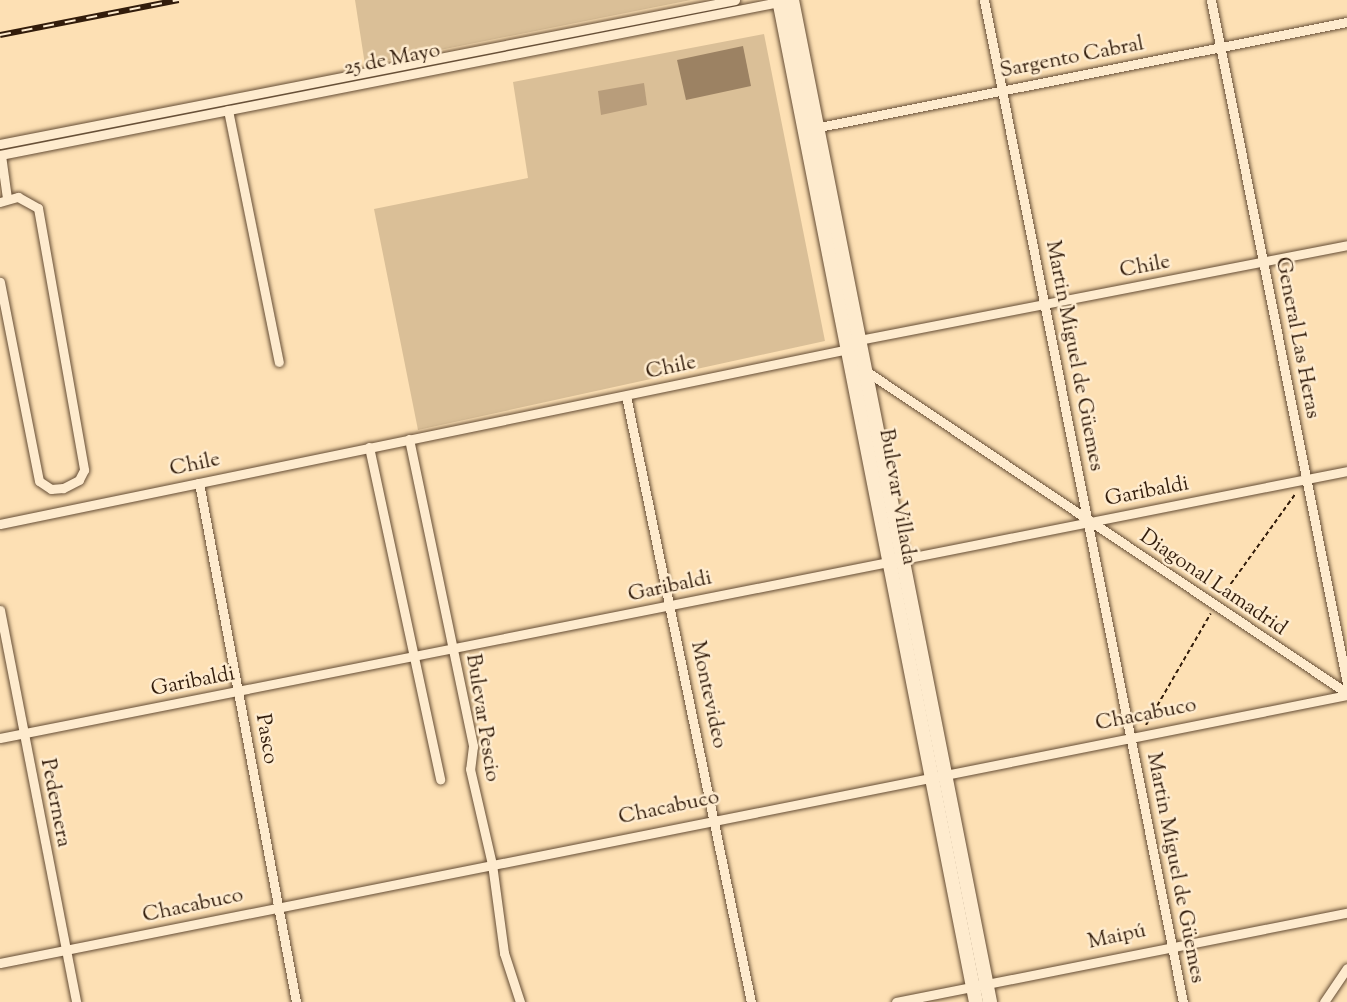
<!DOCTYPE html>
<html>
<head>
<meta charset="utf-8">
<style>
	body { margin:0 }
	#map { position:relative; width:1347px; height:1002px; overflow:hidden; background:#fde0b4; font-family:"Sorts Mill Goudy",serif }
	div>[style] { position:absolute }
	.green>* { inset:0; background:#dabf97 }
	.water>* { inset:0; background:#b89d7b }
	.building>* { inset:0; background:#9c8263 }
	.path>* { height:2px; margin-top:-1px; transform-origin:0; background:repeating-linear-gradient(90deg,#321c0b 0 4.5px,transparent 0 7.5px) }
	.roads { filter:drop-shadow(0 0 2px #654d35) drop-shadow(0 0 2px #654d35) }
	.street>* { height:9px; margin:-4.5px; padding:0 4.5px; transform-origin:4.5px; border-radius:4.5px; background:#feebce }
	.secondary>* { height:14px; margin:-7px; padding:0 7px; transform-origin:7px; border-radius:7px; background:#feebce }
	.rail>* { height:6px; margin-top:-3px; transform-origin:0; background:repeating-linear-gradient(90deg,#feebce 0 11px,#321c0b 0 22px); box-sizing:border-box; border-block:2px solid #321c0b }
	span { translate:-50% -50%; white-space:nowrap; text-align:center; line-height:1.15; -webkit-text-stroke:5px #feebce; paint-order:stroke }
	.street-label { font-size:21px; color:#321c0b }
</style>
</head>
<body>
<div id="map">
	<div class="green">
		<div style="clip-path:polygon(355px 0,691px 0,365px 65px)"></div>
		<div style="clip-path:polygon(764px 34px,825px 341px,418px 430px,374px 209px,528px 178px,513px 82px)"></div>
	</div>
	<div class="water">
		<div style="clip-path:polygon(644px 83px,647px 105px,601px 115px,598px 91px)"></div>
	</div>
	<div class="building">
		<div style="clip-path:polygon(743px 46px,751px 86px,686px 100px,677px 60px)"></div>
	</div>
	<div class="path">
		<div style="left:1222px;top:596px;width:127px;rotate:-54.3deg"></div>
		<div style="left:1146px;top:725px;width:129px;rotate:-59.9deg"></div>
	</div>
	<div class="roads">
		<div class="street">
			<div style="left:984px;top:0;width:1022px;rotate:78.77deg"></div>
			<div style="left:1211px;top:0;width:697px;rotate:78.75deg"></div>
			<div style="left:228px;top:110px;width:257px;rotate:78.6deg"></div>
			<div style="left:814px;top:128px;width:543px;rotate:-11.25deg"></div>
			<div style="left:0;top:144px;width:749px;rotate:-11.08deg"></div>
			<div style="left:0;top:155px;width:799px;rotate:-11.11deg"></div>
			<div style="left:1px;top:155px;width:43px;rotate:82.1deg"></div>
			<div style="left:0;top:202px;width:19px;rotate:-16deg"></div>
			<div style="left:18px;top:197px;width:23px;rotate:29deg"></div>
			<div style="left:38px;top:208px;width:266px;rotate:80deg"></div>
			<div style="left:84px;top:470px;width:11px;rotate:117deg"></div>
			<div style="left:79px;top:480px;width:18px;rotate:153deg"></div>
			<div style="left:63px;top:488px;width:12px;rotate:175deg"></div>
			<div style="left:51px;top:489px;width:14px;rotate:-146deg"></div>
			<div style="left:39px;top:481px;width:203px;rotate:-101.1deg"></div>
			<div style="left:863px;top:369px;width:582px;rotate:33.8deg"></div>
			<div style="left:626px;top:396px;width:619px;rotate:78.35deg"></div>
			<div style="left:409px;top:439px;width:314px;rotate:78.2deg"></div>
			<div style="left:473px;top:746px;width:23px;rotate:97deg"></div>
			<div style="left:470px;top:769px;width:98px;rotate:77deg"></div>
			<div style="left:492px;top:864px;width:90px;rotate:82.3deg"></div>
			<div style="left:504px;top:953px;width:52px;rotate:71.9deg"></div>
			<div style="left:369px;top:447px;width:340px;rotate:77.9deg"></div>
			<div style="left:199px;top:483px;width:528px;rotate:79.41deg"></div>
			<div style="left:0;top:524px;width:867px;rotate:-11.65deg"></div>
			<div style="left:849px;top:349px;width:13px;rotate:-42deg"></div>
			<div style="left:859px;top:340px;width:497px;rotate:-11deg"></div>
			<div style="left:0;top:610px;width:399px;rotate:79deg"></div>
			<div style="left:0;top:738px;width:1373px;rotate:-11.21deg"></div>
			<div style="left:0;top:963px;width:1373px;rotate:-11.25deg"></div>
			<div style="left:896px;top:1002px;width:460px;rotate:-11.2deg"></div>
			<div style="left:1324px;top:1002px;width:41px;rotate:-55.9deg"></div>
		</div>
		<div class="secondary">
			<div style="left:779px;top:0;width:1021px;rotate:78.88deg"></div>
			<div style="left:792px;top:0;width:1021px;rotate:78.82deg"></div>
		</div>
	</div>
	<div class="rail">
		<div style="left:0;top:35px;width:182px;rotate:-11.1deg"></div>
	</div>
	<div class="street-label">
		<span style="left:1072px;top:58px;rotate:-11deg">Sargento Cabral</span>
		<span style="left:392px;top:60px;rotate:-11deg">25 de Mayo</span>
		<span style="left:1145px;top:267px;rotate:-11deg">Chile</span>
		<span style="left:1297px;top:338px;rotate:79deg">General Las Heras</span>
		<span style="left:1074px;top:356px;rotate:79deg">Martin Miguel de Güemes</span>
		<span style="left:671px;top:368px;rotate:-12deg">Chile</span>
		<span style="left:195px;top:465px;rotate:-12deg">Chile</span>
		<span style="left:1147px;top:492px;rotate:-11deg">Garibaldi</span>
		<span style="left:897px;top:497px;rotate:80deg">Bulevar Villada</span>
		<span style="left:1213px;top:583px;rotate:34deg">Diagonal Lamadrid</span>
		<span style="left:670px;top:587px;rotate:-12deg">Garibaldi</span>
		<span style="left:193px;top:682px;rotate:-11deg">Garibaldi</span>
		<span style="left:708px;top:695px;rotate:78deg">Montevideo</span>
		<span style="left:1146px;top:715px;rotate:-11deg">Chacabuco</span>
		<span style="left:482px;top:718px;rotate:81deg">Bulevar Pescio</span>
		<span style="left:266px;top:739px;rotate:80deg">Pasco</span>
		<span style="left:55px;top:803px;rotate:79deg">Pedernera</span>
		<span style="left:669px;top:808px;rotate:-12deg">Chacabuco</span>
		<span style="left:1175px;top:868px;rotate:79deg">Martin Miguel de Güemes</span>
		<span style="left:193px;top:906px;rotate:-12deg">Chacabuco</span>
		<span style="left:1117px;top:937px;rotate:-12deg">Maipú</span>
	</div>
</div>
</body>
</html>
